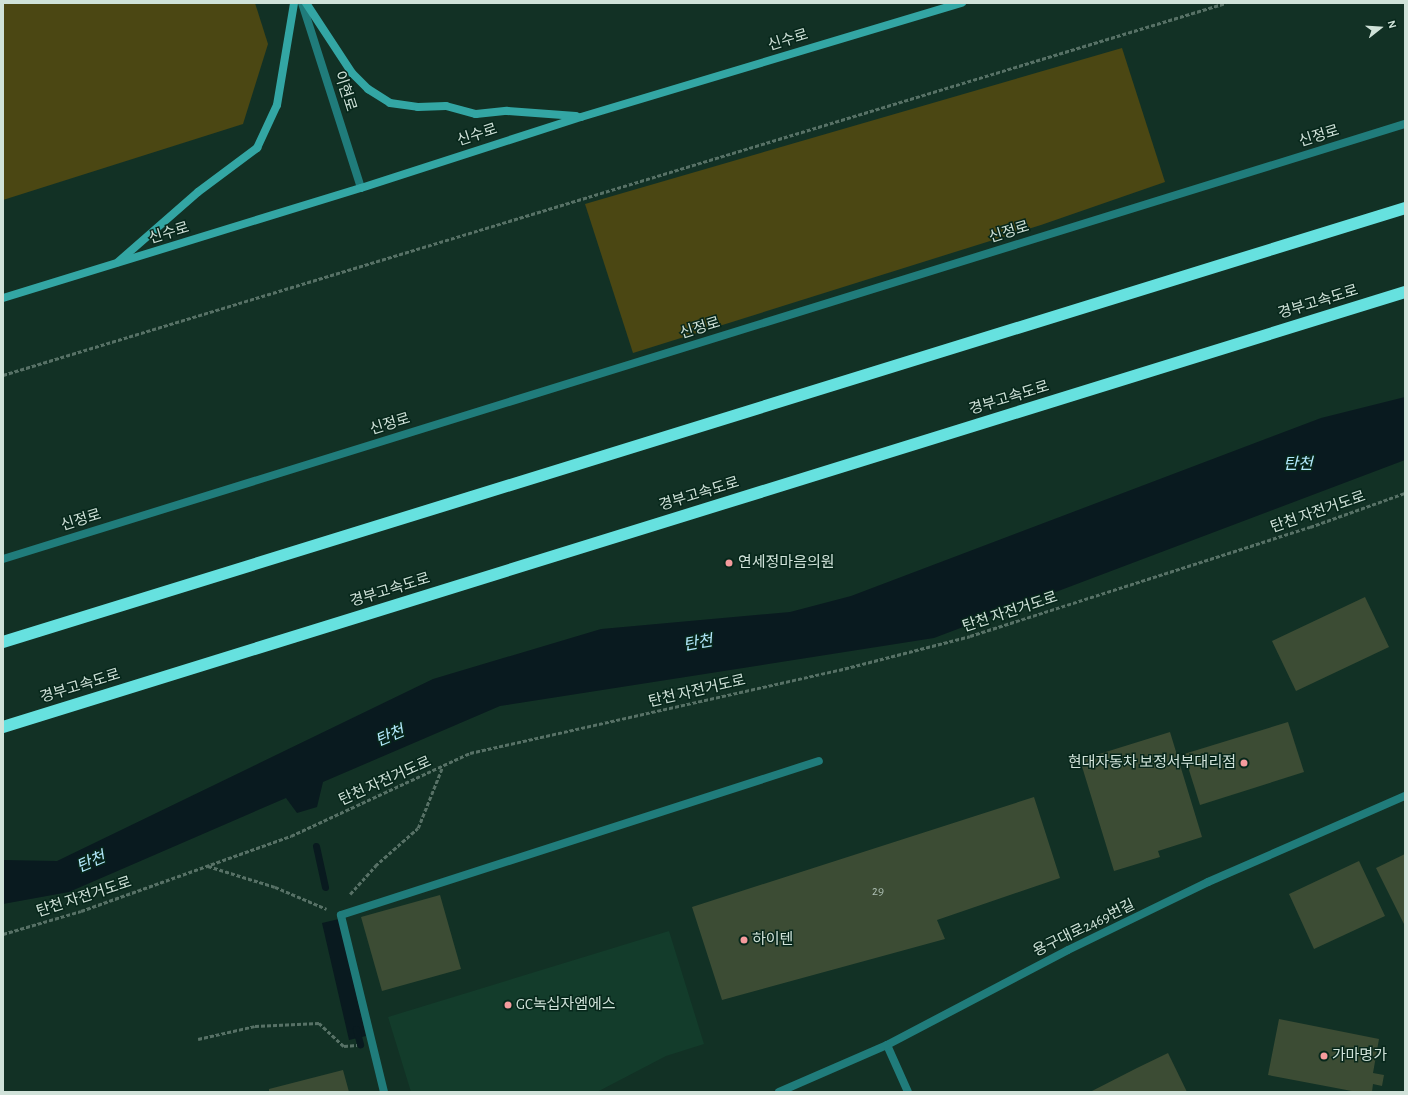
<!DOCTYPE html>
<html>
<head>
<meta charset="utf-8">
<style>
	body { margin:0 }
	#map { position:relative; width:1408px; height:1095px; overflow:hidden; background:#123125; font-family:"Alegreya Sans","Noto Sans KR",sans-serif }
	div>[style] { position:absolute }
	.built>* { inset:0; background:#133c2b }
	.green>* { inset:0; background:#4b4713 }
	.water>* { inset:0; background:#091a1f }
	.stream>* { height:7px; margin:-3.5px; padding:0 3.5px; transform-origin:3.5px; border-radius:3.5px; background:#091a1f }
	.building>* { inset:0; background:#3c4c34 }
	.path>* { height:2.5px; margin-top:-1.25px; transform-origin:0; background:repeating-linear-gradient(90deg,#577166 0 4px,transparent 0 6px) }
	.service>* { height:8px; margin:-4px; padding:0 4px; transform-origin:4px; border-radius:4px; background:#207c7b }
	.minor>* { height:8px; margin:-4px; padding:0 4px; transform-origin:4px; border-radius:4px; background:#207c7b }
	.tertiary>* { height:8px; margin:-4px; padding:0 4px; transform-origin:4px; border-radius:4px; background:#207c7b }
	.secondary>* { height:8px; margin:-4px; padding:0 4px; transform-origin:4px; border-radius:4px; background:#33a6a4 }
	.motorway>* { height:12px; margin:-6px; padding:0 6px; transform-origin:6px; border-radius:6px; background:#66e1df }
	.dots>* { width:11px; height:11px; translate:-50% -50%; box-sizing:border-box; border:2px solid #07271b; border-radius:50% }
	span { translate:-50% -50%; white-space:nowrap; text-align:center; line-height:1.15; -webkit-text-stroke:3px #07271b; paint-order:stroke }
	.number-label { font-size:13px; color:#abbcb0 }
	.number-label span { -webkit-text-stroke-width:0 }
	.street-label { font-size:15px; color:#d0e2d9 }
	.poi-label { font-size:15px; color:#d0e2d9 }
	.left { translate:0 -50%; text-align:left }
	.right { translate:-100% -50%; text-align:right }
	.water-label { font-size:16px; color:#b3e9fd; font-style:italic }
	.frame { position:absolute; inset:0; border:4px solid #d0e2d9; pointer-events:none }
	.north { position:absolute; left:1360px; top:8px; width:40px; height:40px; -webkit-text-stroke:3px #07271b; paint-order:stroke; rotate:73deg; font-size:11px; font-weight:700; line-height:16px; text-align:center; color:#d0e2d9 }
	.north::after { content:''; display:block; margin:auto; width:14px; height:18px; background:#d0e2d9; clip-path:polygon(50% 0,100% 100%,50% 72%,0 100%) }
</style>
</head>
<body>
<div id="map">
	<div class="built">
		<div style="clip-path:polygon(669px 931px,704px 1044px,666px 1056px,597px 1092px,411px 1092px,388px 1017px)"></div>
	</div>
	<div class="green">
		<div style="clip-path:polygon(3px 3px,255px 3px,268px 44px,243px 124px,3px 200px)"></div>
		<div style="clip-path:polygon(1122px 48px,1165px 182px,1041px 225px,633px 353px,585px 204px)"></div>
	</div>
	<div class="water">
		<div style="clip-path:polygon(1405px 397px,1405px 460px,934px 638px,500px 706px,323px 782px,317px 807px,297px 813px,286px 798px,69px 892px,3px 904px,3px 860px,57px 861px,433px 679px,601px 629px,790px 612px,851px 596px,1321px 418px)"></div>
		<div style="clip-path:polygon(339px 919px,366px 1036px,349px 1040px,322px 923px)"></div>
	</div>
	<div class="stream">
		<div style="left:316px;top:846px;width:42px;rotate:77.6deg"></div>
		<div style="left:356px;top:1029px;width:16px;rotate:75deg"></div>
	</div>
	<div class="building">
		<div style="clip-path:polygon(1365px 597px,1389px 647px,1296px 691px,1272px 641px)"></div>
		<div style="clip-path:polygon(1288px 722px,1304px 772px,1200px 805px,1184px 754px)"></div>
		<div style="clip-path:polygon(1170px 732px,1202px 837px,1158px 851px,1160px 857px,1114px 871px,1080px 760px)"></div>
		<div style="clip-path:polygon(1034px 797px,1060px 878px,937px 920px,945px 939px,722px 1000px,692px 907px)"></div>
		<div style="clip-path:polygon(1405px 854px,1405px 926px,1376px 868px)"></div>
		<div style="clip-path:polygon(1359px 861px,1385px 916px,1314px 949px,1289px 894px)"></div>
		<div style="clip-path:polygon(440px 895px,461px 969px,382px 991px,361px 917px)"></div>
		<div style="clip-path:polygon(1279px 1019px,1379px 1039px,1373px 1073px,1384px 1075px,1382px 1086px,1373px 1084px,1372px 1092px,1357px 1092px,1268px 1075px)"></div>
		<div style="clip-path:polygon(1168px 1053px,1187px 1092px,1090px 1092px,1137px 1068px)"></div>
		<div style="clip-path:polygon(343px 1070px,349px 1092px,269px 1092px,269px 1089px)"></div>
	</div>
	<div class="path">
		<div style="left:3px;top:375px;width:1278px;rotate:-16.92deg"></div>
		<div style="left:208px;top:866px;width:70px;rotate:17.4deg"></div>
		<div style="left:275px;top:887px;width:56px;rotate:22.9deg"></div>
		<div style="left:350px;top:894px;width:38px;rotate:-48deg"></div>
		<div style="left:375px;top:866px;width:57px;rotate:-41.5deg"></div>
		<div style="left:418px;top:828px;width:65px;rotate:-68.2deg"></div>
		<div style="left:3px;top:934px;width:81px;rotate:-16.4deg"></div>
		<div style="left:81px;top:911px;width:223px;rotate:-19.7deg"></div>
		<div style="left:291px;top:836px;width:197px;rotate:-24.9deg"></div>
		<div style="left:470px;top:753px;width:378px;rotate:-12.7deg"></div>
		<div style="left:839px;top:670px;width:135px;rotate:-14.5deg"></div>
		<div style="left:970px;top:636px;width:357px;rotate:-17.8deg"></div>
		<div style="left:1310px;top:527px;width:101px;rotate:-19.7deg"></div>
		<div style="left:198px;top:1039px;width:58px;rotate:-12.8deg"></div>
		<div style="left:255px;top:1026px;width:64px;rotate:-2.7deg"></div>
		<div style="left:319px;top:1023px;width:34px;rotate:43deg"></div>
		<div style="left:344px;top:1046px;width:13px;rotate:-4deg"></div>
	</div>
	<div class="service">
		<div style="left:384px;top:1092px;width:182px;rotate:-103.7deg"></div>
		<div style="left:341px;top:915px;width:502px;rotate:-17.86deg"></div>
	</div>
	<div class="minor">
		<div style="left:887px;top:1045px;width:51px;rotate:65.9deg"></div>
	</div>
	<div class="tertiary">
		<div style="left:302px;top:3px;width:194px;rotate:72.3deg"></div>
		<div style="left:3px;top:559px;width:1468px;rotate:-17.24deg"></div>
		<div style="left:779px;top:1092px;width:118px;rotate:-23.5deg"></div>
		<div style="left:887px;top:1045px;width:204px;rotate:-27.7deg"></div>
		<div style="left:1068px;top:950px;width:156px;rotate:-25.9deg"></div>
		<div style="left:1208px;top:882px;width:215px;rotate:-23.6deg"></div>
	</div>
	<div class="secondary">
		<div style="left:306px;top:3px;width:84px;rotate:56.7deg"></div>
		<div style="left:352px;top:73px;width:23px;rotate:45deg"></div>
		<div style="left:368px;top:89px;width:26px;rotate:32deg"></div>
		<div style="left:390px;top:103px;width:28px;rotate:8deg"></div>
		<div style="left:418px;top:107px;width:28px;rotate:-2deg"></div>
		<div style="left:446px;top:106px;width:31px;rotate:15deg"></div>
		<div style="left:476px;top:114px;width:31px;rotate:-6deg"></div>
		<div style="left:507px;top:111px;width:69px;rotate:4.1deg"></div>
		<div style="left:118px;top:262px;width:106px;rotate:-41.2deg"></div>
		<div style="left:198px;top:192px;width:74px;rotate:-36.7deg"></div>
		<div style="left:257px;top:148px;width:47px;rotate:-65.1deg"></div>
		<div style="left:277px;top:105px;width:103px;rotate:-80.5deg"></div>
		<div style="left:3px;top:298px;width:375px;rotate:-17.1deg"></div>
		<div style="left:361px;top:188px;width:231px;rotate:-17.9deg"></div>
		<div style="left:581px;top:117px;width:398px;rotate:-16.7deg"></div>
	</div>
	<div class="motorway">
		<div style="left:3px;top:642px;width:1468px;rotate:-17.2deg"></div>
		<div style="left:3px;top:727px;width:1468px;rotate:-17.24deg"></div>
	</div>
	<div class="dots">
		<div style="left:729px;top:563px;background:#f59b9d"></div>
		<div style="left:1244px;top:763px;background:#f59b9d"></div>
		<div style="left:744px;top:940px;background:#f59b9d"></div>
		<div style="left:508px;top:1005px;background:#f59b9d"></div>
		<div style="left:1324px;top:1056px;background:#f59b9d"></div>
	</div>
	<div class="number-label">
		<span style="left:878px;top:892px">29</span>
	</div>
	<div class="street-label">
		<span style="left:788px;top:40px;rotate:-17deg">신수로</span>
		<span style="left:345px;top:91px;rotate:72deg">이현로</span>
		<span style="left:477px;top:135px;rotate:-18deg">신수로</span>
		<span style="left:1319px;top:136px;rotate:-17deg">신정로</span>
		<span style="left:1009px;top:232px;rotate:-17deg">신정로</span>
		<span style="left:169px;top:233px;rotate:-17deg">신수로</span>
		<span style="left:1318px;top:302px;rotate:-17deg">경부고속도로</span>
		<span style="left:700px;top:328px;rotate:-17deg">신정로</span>
		<span style="left:1009px;top:398px;rotate:-17deg">경부고속도로</span>
		<span style="left:390px;top:424px;rotate:-17deg">신정로</span>
		<span style="left:699px;top:494px;rotate:-17deg">경부고속도로</span>
		<span style="left:1318px;top:512px;rotate:-19deg">탄천 자전거도로</span>
		<span style="left:81px;top:520px;rotate:-17deg">신정로</span>
		<span style="left:390px;top:590px;rotate:-17deg">경부고속도로</span>
		<span style="left:1010px;top:612px;rotate:-18deg">탄천 자전거도로</span>
		<span style="left:80px;top:686px;rotate:-17deg">경부고속도로</span>
		<span style="left:697px;top:691px;rotate:-13deg">탄천 자전거도로</span>
		<span style="left:385px;top:781px;rotate:-24deg">탄천 자전거도로</span>
		<span style="left:84px;top:897px;rotate:-18deg">탄천 자전거도로</span>
		<span style="left:1084px;top:928px;rotate:-26deg">용구대로2469번길</span>
	</div>
	<div class="poi-label">
		<span class="left" style="left:738px;top:563px">연세정마음의원</span>
		<span class="right" style="left:1236px;top:763px">현대자동차 보정서부대리점</span>
		<span class="left" style="left:752px;top:940px">하이텐</span>
		<span class="left" style="left:516px;top:1005px">GC녹십자엠에스</span>
		<span class="left" style="left:1332px;top:1056px">가마명가</span>
	</div>
	<div class="water-label">
		<span style="left:1298px;top:464px">탄천</span>
		<span style="left:698px;top:643px;rotate:-10deg">탄천</span>
		<span style="left:390px;top:736px;rotate:-23deg">탄천</span>
		<span style="left:91px;top:862px;rotate:-23deg">탄천</span>
	</div>
	<div class="frame"></div>
	<div class="north">N</div>
</div>
</body>
</html>
